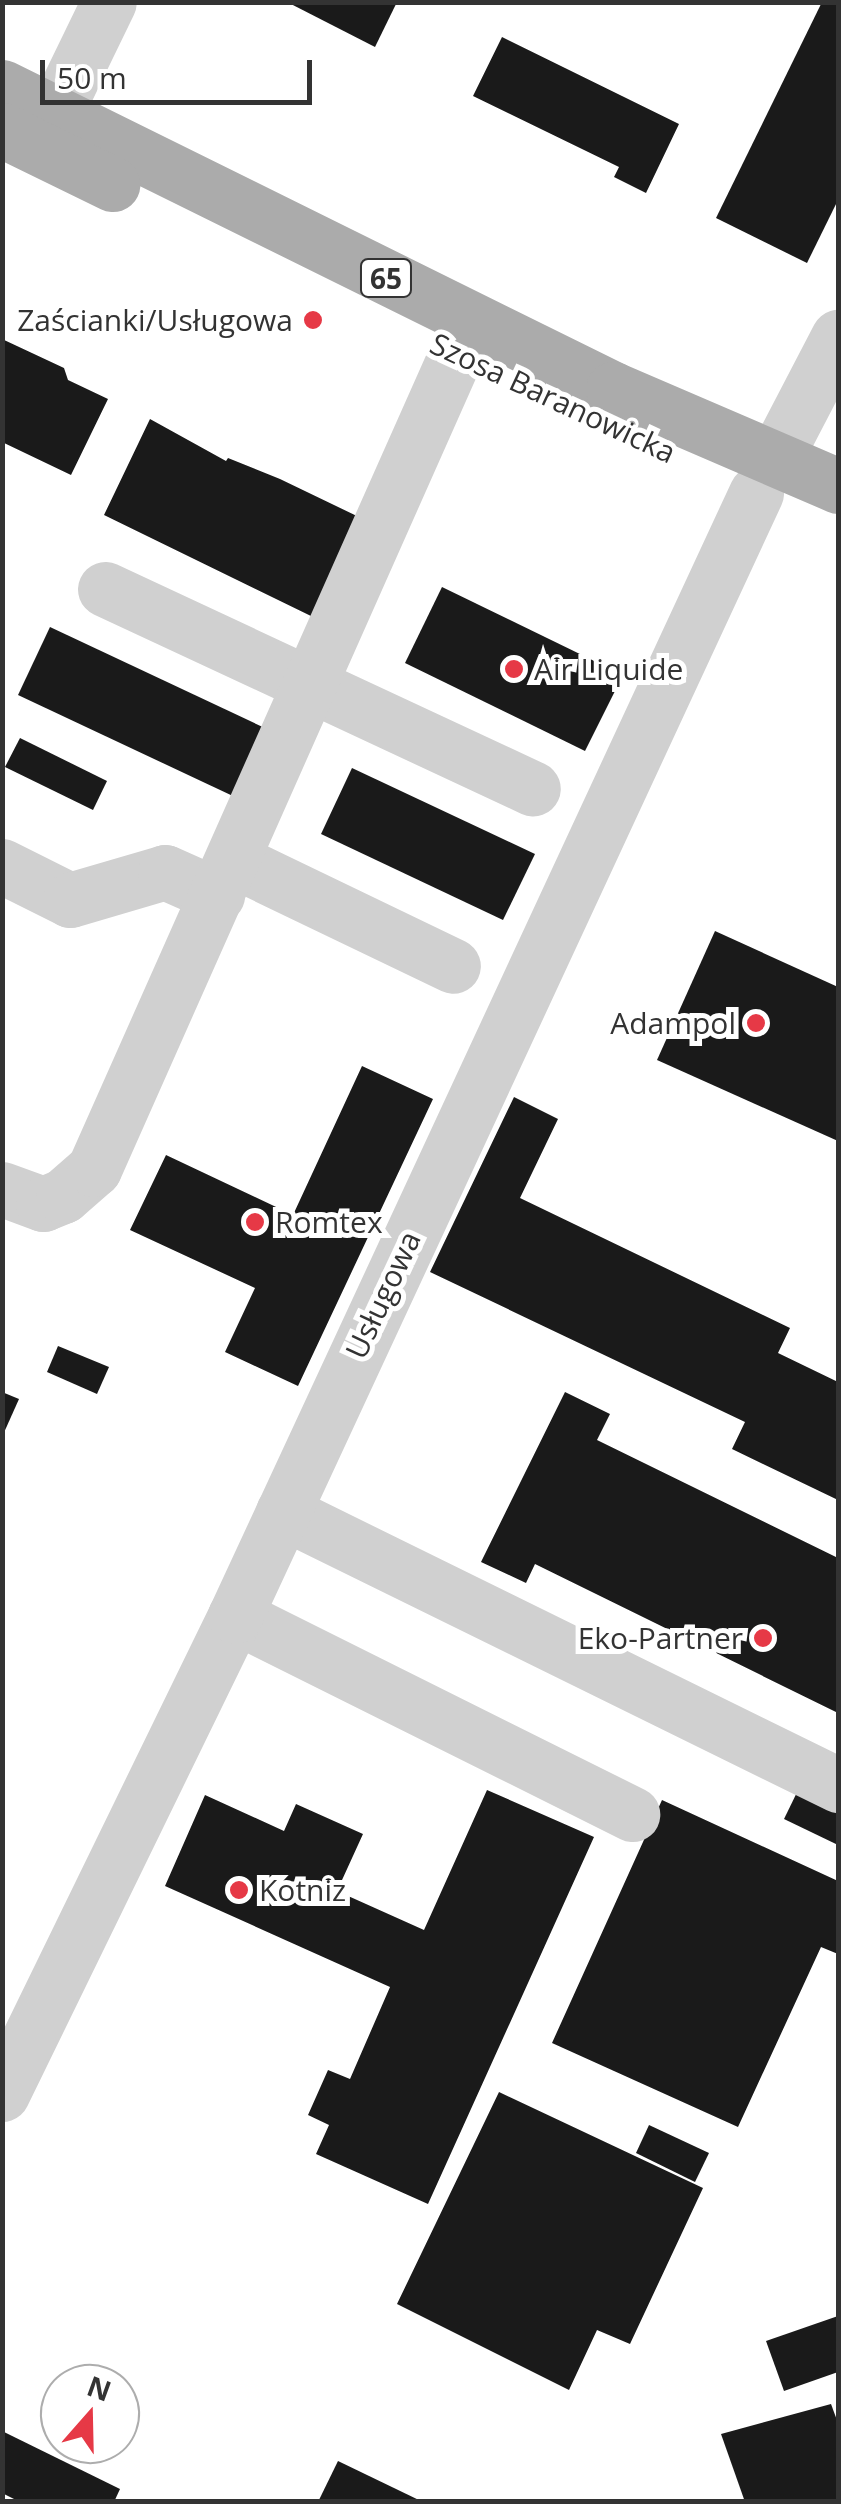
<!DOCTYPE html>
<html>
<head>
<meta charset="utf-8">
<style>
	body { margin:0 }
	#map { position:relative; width:841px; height:2504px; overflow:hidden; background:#fff; font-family:"Open Sans",sans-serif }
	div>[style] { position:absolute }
	.building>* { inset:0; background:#1a1a1a }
	.minor>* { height:55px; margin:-27.5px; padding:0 27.5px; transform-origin:27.5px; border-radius:27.5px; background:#d0d0d0 }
	.major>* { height:55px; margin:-27.5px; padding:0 27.5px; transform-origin:27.5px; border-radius:27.5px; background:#ababab }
	.dots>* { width:28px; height:28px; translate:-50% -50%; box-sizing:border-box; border:5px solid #fff; border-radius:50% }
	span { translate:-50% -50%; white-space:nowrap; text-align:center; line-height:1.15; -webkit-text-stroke:10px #fff; paint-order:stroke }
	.shield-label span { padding:2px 8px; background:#fff; border:2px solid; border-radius:8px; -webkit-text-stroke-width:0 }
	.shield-label { font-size:28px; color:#333; font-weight:700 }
	.poi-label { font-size:30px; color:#333 }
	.right { translate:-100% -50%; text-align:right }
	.left { translate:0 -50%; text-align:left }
	.street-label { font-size:30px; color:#333 }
	.frame { position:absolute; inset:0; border:5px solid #333; pointer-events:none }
	.north { position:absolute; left:40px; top:2364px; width:100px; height:100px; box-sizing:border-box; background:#fff; border:2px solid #adadad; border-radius:50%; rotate:20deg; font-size:28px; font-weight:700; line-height:40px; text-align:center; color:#333 }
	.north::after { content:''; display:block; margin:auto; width:35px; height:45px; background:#e63946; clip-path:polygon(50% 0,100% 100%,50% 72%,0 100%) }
	.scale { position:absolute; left:40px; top:60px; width:272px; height:45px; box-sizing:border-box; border:5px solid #333; border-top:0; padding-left:12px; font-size:30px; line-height:35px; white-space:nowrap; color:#333; -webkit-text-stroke:8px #fff; paint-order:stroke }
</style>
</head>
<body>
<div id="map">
	<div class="building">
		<div style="clip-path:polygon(287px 2px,397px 2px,375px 47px)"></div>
		<div style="clip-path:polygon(822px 2px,838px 2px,838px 200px,807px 263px,716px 218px)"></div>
		<div style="clip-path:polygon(502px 37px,679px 124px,646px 193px,614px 177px,619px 167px,473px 96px)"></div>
		<div style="clip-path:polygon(2px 339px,64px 368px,68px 380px,108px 399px,71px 475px,2px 442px)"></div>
		<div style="clip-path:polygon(150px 419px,226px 461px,228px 458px,280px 479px,361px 518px,313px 617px,104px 515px)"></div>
		<div style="clip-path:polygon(442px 587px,623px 675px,585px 751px,405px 663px)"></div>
		<div style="clip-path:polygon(50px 627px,267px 729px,235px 797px,18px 695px)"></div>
		<div style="clip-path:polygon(20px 738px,107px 781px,93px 810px,5px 767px)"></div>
		<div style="clip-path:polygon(352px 768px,535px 854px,503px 920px,321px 834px)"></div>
		<div style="clip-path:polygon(715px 931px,838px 987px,838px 1141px,657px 1060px)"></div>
		<div style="clip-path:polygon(362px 1066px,433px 1099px,298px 1386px,225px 1352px,255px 1288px,130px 1230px,166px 1155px,293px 1215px)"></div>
		<div style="clip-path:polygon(514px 1097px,558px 1119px,520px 1198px,790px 1328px,778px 1353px,838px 1382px,838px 1500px,732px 1449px,745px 1422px,430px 1272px)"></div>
		<div style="clip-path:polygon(58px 1346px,109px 1367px,97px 1394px,47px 1372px)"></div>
		<div style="clip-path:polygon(2px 1392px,19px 1399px,2px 1437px)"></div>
		<div style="clip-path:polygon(565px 1392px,610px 1414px,597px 1440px,838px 1558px,838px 1713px,535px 1564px,526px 1583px,481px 1562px)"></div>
		<div style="clip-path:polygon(803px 1780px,838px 1798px,838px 1845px,784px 1819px)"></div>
		<div style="clip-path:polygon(487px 1790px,594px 1837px,428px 2204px,316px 2154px,329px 2125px,308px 2115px,328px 2070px,350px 2079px,390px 1987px,165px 1886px,205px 1795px,284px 1831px,296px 1804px,363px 1834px,337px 1891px,424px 1930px)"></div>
		<div style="clip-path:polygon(662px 1800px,838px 1881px,838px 1954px,821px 1947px,738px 2127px,552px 2043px)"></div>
		<div style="clip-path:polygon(499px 2092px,703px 2188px,630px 2344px,597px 2330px,569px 2390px,397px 2304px)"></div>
		<div style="clip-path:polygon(649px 2125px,709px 2153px,695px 2182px,636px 2153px)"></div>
		<div style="clip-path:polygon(838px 2316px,838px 2372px,784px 2391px,766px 2341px)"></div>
		<div style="clip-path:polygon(831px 2404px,838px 2423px,838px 2501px,745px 2502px,721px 2434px)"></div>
		<div style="clip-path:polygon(2px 2431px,120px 2489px,114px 2502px,20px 2502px,2px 2493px)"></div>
		<div style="clip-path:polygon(338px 2461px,423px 2502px,318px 2502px)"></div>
	</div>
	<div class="minor">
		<div style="left:55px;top:113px;width:123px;rotate:-64.1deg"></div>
		<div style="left:774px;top:460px;width:139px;rotate:-62.5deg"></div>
		<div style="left:105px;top:589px;width:472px;rotate:25deg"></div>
		<div style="left:233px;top:860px;width:244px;rotate:25.7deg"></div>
		<div style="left:2px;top:866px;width:76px;rotate:26.6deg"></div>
		<div style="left:70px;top:900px;width:99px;rotate:-16.4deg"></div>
		<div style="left:165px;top:872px;width:57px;rotate:23.9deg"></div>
		<div style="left:2px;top:1189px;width:44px;rotate:20.1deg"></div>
		<div style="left:43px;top:1204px;width:22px;rotate:-22deg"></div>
		<div style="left:63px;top:1196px;width:41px;rotate:-41.1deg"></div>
		<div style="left:94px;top:1169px;width:892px;rotate:-66.05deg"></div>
		<div style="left:283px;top:1512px;width:619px;rotate:26.19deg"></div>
		<div style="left:235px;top:1616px;width:444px;rotate:26.5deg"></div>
		<div style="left:2px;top:2094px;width:532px;rotate:-64.01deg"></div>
		<div style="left:235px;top:1616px;width:1238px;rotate:-65.11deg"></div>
	</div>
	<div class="major">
		<div style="left:2px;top:87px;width:682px;rotate:26.3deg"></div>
		<div style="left:613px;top:389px;width:245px;rotate:23.3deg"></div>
		<div style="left:2px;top:130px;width:123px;rotate:26.1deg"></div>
	</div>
	<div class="dots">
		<div style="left:313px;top:320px;background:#e63946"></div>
		<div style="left:514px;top:669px;background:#e63946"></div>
		<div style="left:756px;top:1023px;background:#e63946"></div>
		<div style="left:255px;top:1222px;background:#e63946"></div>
		<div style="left:763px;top:1638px;background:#e63946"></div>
		<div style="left:239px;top:1890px;background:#e63946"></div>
	</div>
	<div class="shield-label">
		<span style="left:386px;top:278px">65</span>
	</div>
	<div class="poi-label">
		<span class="right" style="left:293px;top:320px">Zaścianki/Usługowa</span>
		<span class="left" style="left:534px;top:669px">Air Liquide</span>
		<span class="right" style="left:736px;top:1023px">Adampol</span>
		<span class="left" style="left:275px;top:1222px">Romtex</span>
		<span class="right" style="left:743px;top:1638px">Eko-Partner</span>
		<span class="left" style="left:259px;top:1890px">Kotniz</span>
	</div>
	<div class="street-label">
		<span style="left:553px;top:398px;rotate:25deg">Szosa Baranowicka</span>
		<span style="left:383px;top:1295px;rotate:-65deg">Usługowa</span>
	</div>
	<div class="frame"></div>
	<div class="north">N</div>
	<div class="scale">50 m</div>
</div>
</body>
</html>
